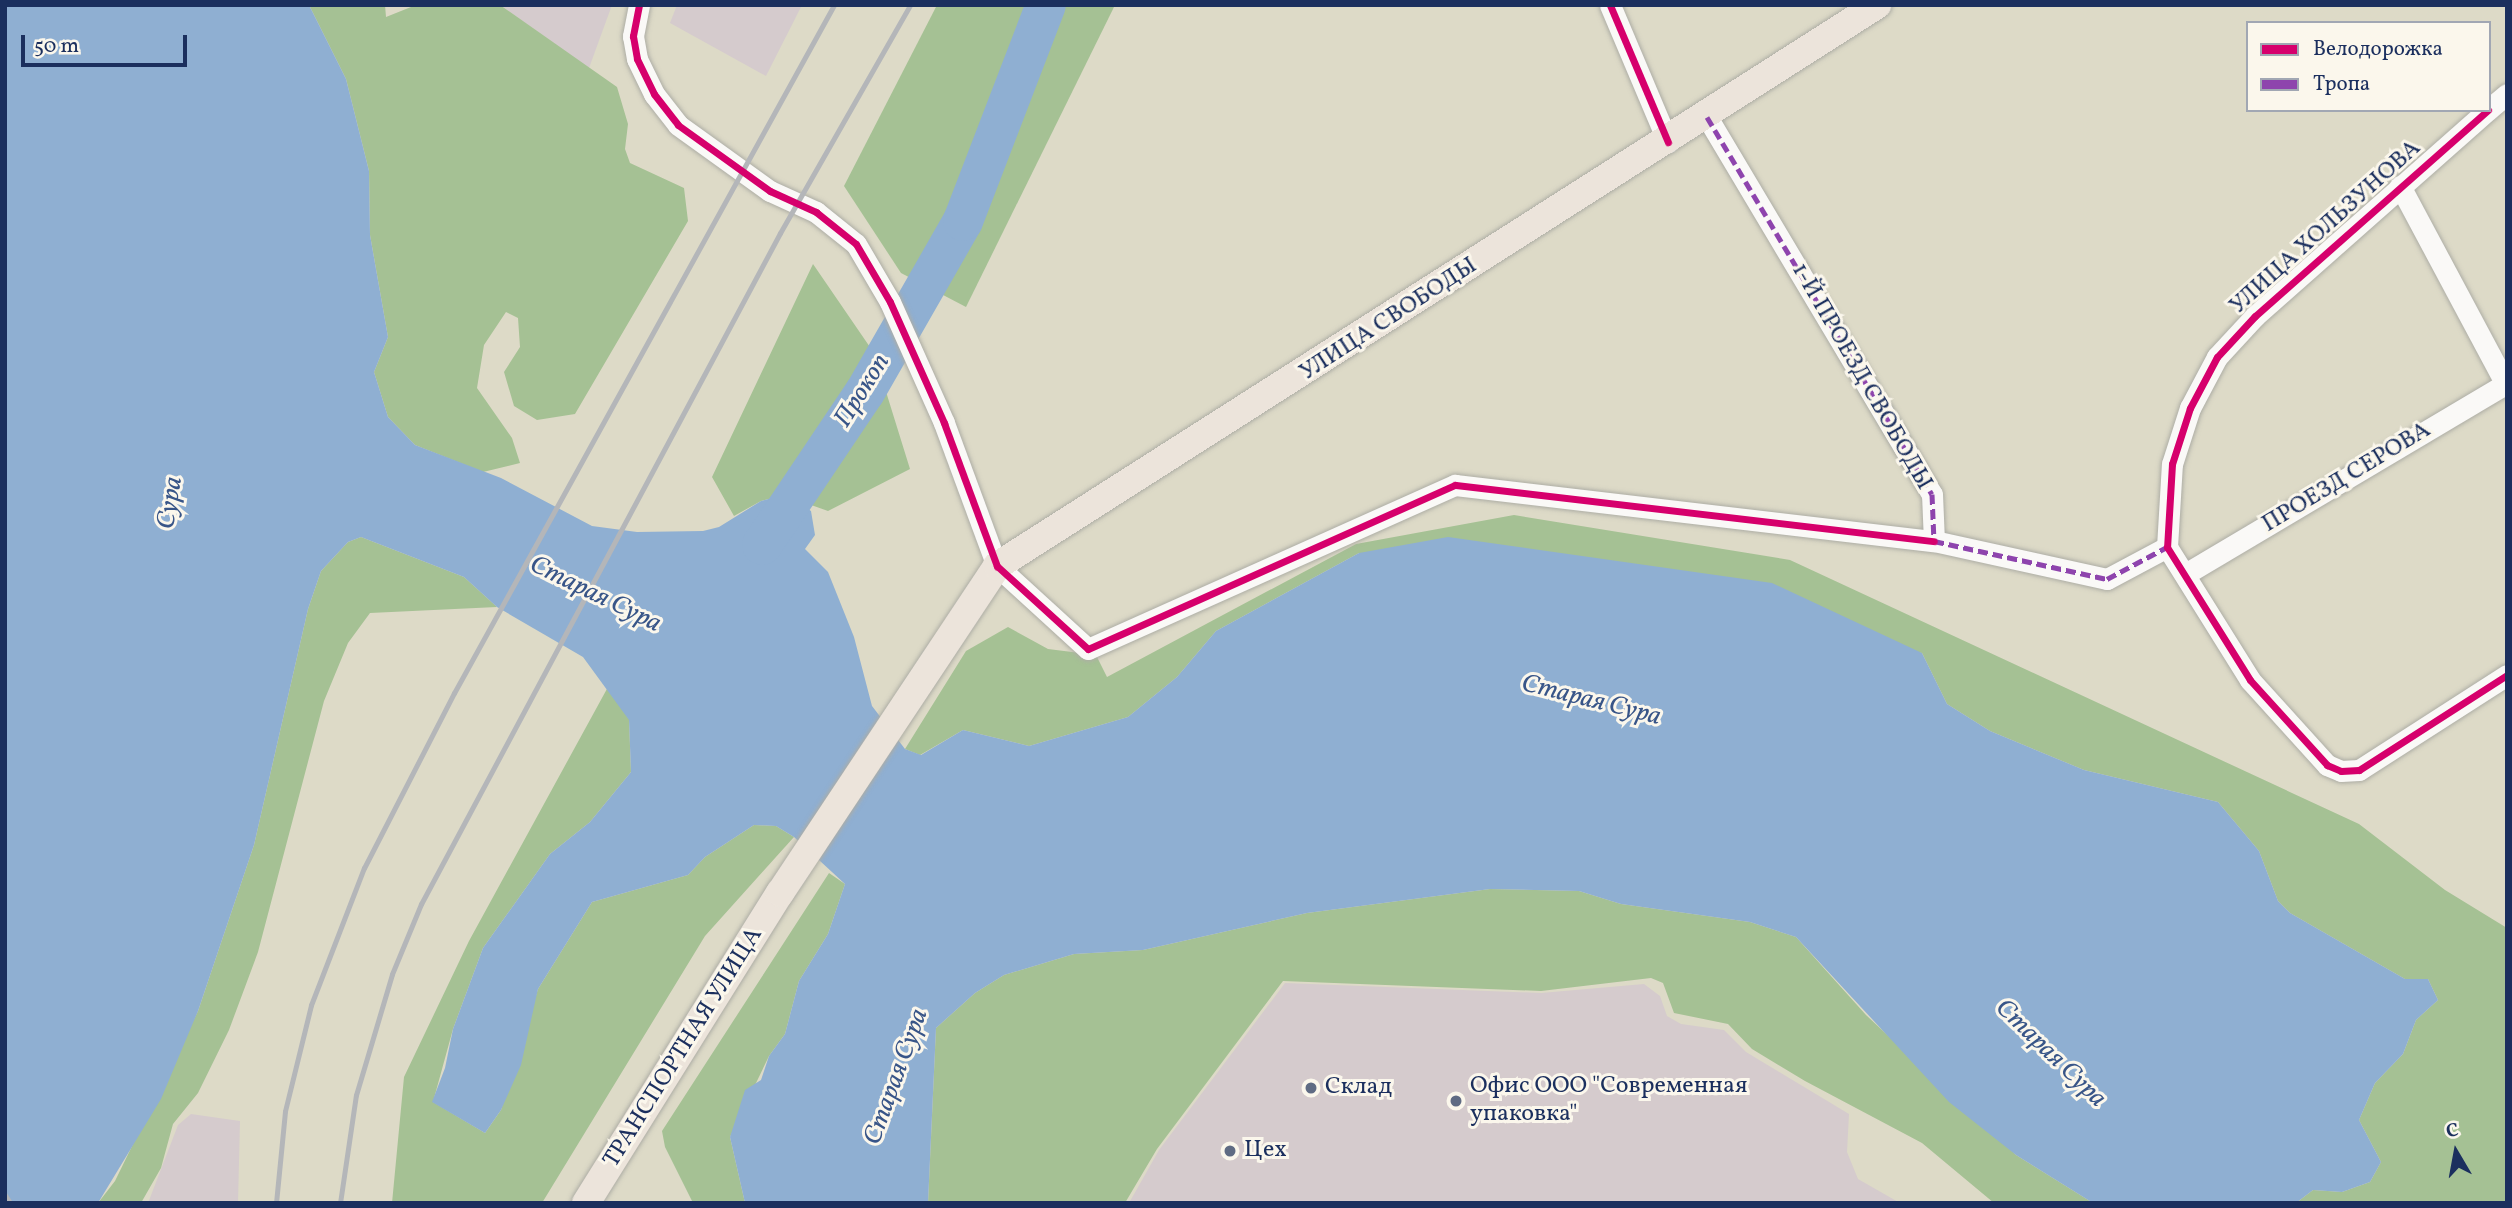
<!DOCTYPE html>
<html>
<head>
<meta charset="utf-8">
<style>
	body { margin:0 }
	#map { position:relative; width:2512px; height:1208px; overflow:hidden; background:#dddac7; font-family:Vollkorn,serif }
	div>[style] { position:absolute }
	.industrial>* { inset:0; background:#d5cbcd }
	.forest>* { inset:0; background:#a5c194 }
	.water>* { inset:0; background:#8fafd2 }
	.river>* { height:40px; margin:-20px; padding:0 20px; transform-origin:20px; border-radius:20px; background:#8fafd2 }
	.roads { filter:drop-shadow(0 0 2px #adada5) drop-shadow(0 0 2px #adada5) }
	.minor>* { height:21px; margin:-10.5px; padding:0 10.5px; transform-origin:10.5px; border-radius:10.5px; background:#faf9f7 }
	.major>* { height:28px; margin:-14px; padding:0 14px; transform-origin:14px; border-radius:14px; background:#ece4db }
	.rail>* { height:5px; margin:-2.5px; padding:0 2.5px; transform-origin:2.5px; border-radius:2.5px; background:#b4b6b9 }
	.quiet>* { height:5px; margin-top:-2.5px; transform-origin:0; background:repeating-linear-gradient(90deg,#8e44ad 0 10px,transparent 0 15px) }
	.cycleway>* { height:7px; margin:-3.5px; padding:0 3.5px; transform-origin:3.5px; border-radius:3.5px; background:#d6006c }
	.dots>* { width:19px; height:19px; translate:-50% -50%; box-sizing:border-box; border:4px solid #fbf7ec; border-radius:50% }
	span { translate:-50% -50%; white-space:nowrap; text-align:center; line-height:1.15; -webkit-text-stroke:6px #fbf7ec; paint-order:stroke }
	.street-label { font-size:24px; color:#1b2f5e }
	.poi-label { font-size:24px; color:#1b2f5e }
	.left { translate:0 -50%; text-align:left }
	.water-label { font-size:26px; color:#385588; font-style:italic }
	.frame { position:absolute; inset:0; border:7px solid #1b2f5e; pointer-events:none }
	.legend { position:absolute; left:2246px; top:21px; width:245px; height:91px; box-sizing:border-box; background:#fbf7ec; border:2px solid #a1a7b3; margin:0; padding:9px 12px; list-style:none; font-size:21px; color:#1b2f5e }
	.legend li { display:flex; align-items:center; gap:14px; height:35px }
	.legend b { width:35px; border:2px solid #a1a7b3 }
	.north { position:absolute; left:2421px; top:1117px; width:70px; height:70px; -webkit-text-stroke:5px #fbf7ec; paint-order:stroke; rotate:350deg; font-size:19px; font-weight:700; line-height:28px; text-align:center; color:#1b2f5e }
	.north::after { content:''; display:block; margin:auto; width:24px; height:32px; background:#1b2f5e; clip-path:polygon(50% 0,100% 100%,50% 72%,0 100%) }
	.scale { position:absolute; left:21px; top:35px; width:166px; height:32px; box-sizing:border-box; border:4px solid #1b2f5e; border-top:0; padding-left:9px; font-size:21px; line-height:24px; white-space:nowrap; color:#1b2f5e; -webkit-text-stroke:5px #fbf7ec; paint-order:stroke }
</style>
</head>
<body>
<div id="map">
	<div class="industrial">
		<div style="clip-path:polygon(500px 5px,612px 5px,589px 68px)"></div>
		<div style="clip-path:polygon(677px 5px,802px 5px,766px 76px,670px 23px)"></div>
		<div style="clip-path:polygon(1285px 983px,1541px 993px,1644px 984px,1660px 996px,1667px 1016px,1681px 1024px,1724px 1030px,1746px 1052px,1849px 1114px,1847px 1152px,1858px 1179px,1900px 1203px,1129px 1203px,1159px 1150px)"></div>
		<div style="clip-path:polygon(191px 1114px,240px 1121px,238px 1203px,148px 1203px,178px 1125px)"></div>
	</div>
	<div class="forest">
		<div style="clip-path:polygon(309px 5px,385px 5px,386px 17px,416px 5px,500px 5px,617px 87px,628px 124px,625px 149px,630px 163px,684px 188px,688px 221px,575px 414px,537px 420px,514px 406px,504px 372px,520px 347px,518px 318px,506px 312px,484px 345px,477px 388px,512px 438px,520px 463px,483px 472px,415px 445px,388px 417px,374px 372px,388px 337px,370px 235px,369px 171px,346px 79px)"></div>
		<div style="clip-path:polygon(937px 5px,1115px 5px,966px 307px,901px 273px,844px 186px)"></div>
		<div style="clip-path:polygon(813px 264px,874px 353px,910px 469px,828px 511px,783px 495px,761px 501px,734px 516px,712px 477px)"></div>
		<div style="clip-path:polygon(1514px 515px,1790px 560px,2359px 824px,2445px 890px,2507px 928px,2507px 1203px,2296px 1203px,2313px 1190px,2342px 1192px,2370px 1182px,2381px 1162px,2359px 1120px,2375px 1083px,2403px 1054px,2416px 1020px,2438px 1000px,2428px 979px,2405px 979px,2290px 913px,2278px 901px,2259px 851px,2218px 802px,2084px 770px,1990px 731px,1947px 704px,1922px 653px,1359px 553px,1216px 631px,1177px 677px,1128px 717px,1029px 746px,963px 730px,920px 755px,905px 749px,966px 651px,1008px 627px,1048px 649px,1096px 655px,1107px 677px,1356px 544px)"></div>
		<div style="clip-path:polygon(361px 537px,464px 577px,497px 607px,370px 613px,348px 643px,324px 701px,258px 952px,229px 1030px,198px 1093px,173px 1124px,161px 1168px,141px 1203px,98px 1203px,115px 1181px,198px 1011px,254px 845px,308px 609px,321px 571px,348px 542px)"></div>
		<div style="clip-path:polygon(608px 687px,629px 719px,631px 772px,590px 822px,550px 854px,483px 948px,453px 1029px,433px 1102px,485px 1133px,501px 1110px,538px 989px,592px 902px,688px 875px,705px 857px,754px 825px,776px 826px,794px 837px,705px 936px,542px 1203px,392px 1203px,404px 1077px,469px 941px)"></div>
		<div style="clip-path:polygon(829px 873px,845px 884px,828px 934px,799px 981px,785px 1034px,769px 1056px,730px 1137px,745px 1203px,693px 1203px,665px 1147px,662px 1131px)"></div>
		<div style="clip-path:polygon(1490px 889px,1579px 891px,1621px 904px,1750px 922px,1796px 937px,1866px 1015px,2016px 1155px,2093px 1203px,1994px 1203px,1922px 1143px,1805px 1081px,1752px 1049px,1728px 1024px,1674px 1013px,1663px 983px,1651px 978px,1541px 991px,1283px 981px,1157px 1149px,1125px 1203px,928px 1203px,936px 1028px,975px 993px,1004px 975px,1074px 954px,1143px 950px,1307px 913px)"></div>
	</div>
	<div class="water">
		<div style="clip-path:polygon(5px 5px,309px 5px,346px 79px,369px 171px,370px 235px,388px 337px,374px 372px,388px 417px,415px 445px,501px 478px,592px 526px,637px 532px,703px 531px,719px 527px,761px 501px,783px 495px,802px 505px,811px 511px,815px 535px,805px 549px,828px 572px,854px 637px,872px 706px,905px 749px,921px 755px,963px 730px,1029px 746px,1128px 717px,1177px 677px,1216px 631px,1359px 553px,1448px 537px,1772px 583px,1922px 653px,1947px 704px,1990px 731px,2084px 770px,2218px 802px,2259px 851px,2278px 901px,2290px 913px,2405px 979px,2428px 979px,2438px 1000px,2416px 1020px,2403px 1054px,2375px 1083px,2359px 1120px,2381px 1162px,2370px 1182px,2342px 1192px,2313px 1190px,2296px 1203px,2093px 1203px,2016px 1155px,1949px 1102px,1796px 937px,1750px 922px,1621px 904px,1579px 891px,1490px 889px,1307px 913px,1143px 950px,1074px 954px,1004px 975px,975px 993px,936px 1028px,928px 1203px,745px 1203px,730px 1137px,745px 1090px,761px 1080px,769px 1056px,785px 1034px,799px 981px,828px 934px,845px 884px,794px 837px,776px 826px,754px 825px,705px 857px,688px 875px,592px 902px,538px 989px,521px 1065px,501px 1110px,485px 1133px,432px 1102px,445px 1068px,453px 1029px,483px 948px,550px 854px,590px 822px,631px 772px,629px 720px,583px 657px,497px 607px,464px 577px,361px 537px,348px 542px,321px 571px,308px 609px,254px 845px,198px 1011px,161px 1099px,98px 1203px,5px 1203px)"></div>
	</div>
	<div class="river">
		<div style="left:762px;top:545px;width:184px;rotate:-56.1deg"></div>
		<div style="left:865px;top:392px;width:197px;rotate:-60.2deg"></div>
		<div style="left:963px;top:221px;width:231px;rotate:-69deg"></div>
	</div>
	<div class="roads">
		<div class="minor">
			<div style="left:639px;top:5px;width:32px;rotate:101deg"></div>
			<div style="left:633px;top:36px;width:23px;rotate:80deg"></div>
			<div style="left:637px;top:59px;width:39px;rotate:64deg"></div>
			<div style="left:654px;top:94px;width:39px;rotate:52deg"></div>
			<div style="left:678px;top:125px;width:113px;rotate:35.7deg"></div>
			<div style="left:770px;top:191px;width:51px;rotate:24.5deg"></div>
			<div style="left:816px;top:212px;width:51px;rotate:38.7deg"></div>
			<div style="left:856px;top:244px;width:67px;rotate:59.6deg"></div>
			<div style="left:890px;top:302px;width:133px;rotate:65.9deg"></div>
			<div style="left:944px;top:423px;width:153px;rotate:69.7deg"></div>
			<div style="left:997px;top:566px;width:123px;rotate:42.4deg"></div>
			<div style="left:1088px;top:649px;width:402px;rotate:-24.1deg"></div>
			<div style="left:1455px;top:485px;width:482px;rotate:6.7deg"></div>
			<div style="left:1610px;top:5px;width:149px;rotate:67.1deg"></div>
			<div style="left:2489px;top:109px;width:23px;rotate:-40deg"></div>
			<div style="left:1707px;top:117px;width:439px;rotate:59.2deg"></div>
			<div style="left:1932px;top:494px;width:47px;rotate:87.6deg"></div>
			<div style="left:1934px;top:541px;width:177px;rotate:12.4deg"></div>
			<div style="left:2107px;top:579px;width:68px;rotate:-28.1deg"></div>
			<div style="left:2400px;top:186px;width:227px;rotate:61.9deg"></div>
			<div style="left:2167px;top:547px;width:83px;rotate:-86.6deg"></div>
			<div style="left:2172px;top:464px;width:59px;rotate:-72.2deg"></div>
			<div style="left:2190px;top:408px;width:58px;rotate:-62.1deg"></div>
			<div style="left:2217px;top:357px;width:56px;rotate:-47.2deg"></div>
			<div style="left:2255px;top:316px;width:311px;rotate:-41.5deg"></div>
			<div style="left:2167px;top:547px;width:157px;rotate:58deg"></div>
			<div style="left:2250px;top:680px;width:115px;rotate:47.8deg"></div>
			<div style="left:2327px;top:765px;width:15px;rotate:23deg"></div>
			<div style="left:2341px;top:771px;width:18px;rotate:-3deg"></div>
			<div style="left:2359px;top:770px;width:176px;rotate:-32.7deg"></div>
			<div style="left:2187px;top:573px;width:372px;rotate:-30.7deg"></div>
		</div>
		<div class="major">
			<div style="left:586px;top:1203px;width:366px;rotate:-58deg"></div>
			<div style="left:780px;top:893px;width:392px;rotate:-56.4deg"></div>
			<div style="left:997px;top:566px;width:1044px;rotate:-32.52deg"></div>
		</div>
	</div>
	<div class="rail">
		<div style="left:5px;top:1195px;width:9px;rotate:58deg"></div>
		<div style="left:276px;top:1203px;width:92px;rotate:-84.4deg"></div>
		<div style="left:285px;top:1111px;width:109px;rotate:-76.2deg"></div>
		<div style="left:311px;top:1005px;width:147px;rotate:-68.9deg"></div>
		<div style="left:364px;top:868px;width:197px;rotate:-62.8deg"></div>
		<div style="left:454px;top:693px;width:786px;rotate:-61.09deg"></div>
		<div style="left:340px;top:1203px;width:109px;rotate:-81.6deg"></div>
		<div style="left:356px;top:1095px;width:126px;rotate:-73.4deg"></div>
		<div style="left:392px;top:974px;width:76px;rotate:-67.5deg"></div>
		<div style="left:421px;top:904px;width:761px;rotate:-61.85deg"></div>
		<div style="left:780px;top:233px;width:262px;rotate:-60.3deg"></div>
	</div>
	<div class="quiet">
		<div style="left:1707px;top:117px;width:439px;rotate:59.2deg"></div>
		<div style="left:1932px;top:494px;width:47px;rotate:87.6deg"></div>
		<div style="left:1934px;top:541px;width:177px;rotate:12.4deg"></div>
		<div style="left:2107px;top:579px;width:68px;rotate:-28.1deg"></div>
	</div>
	<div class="cycleway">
		<div style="left:639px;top:5px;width:32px;rotate:101deg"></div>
		<div style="left:633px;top:36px;width:23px;rotate:80deg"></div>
		<div style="left:637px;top:59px;width:39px;rotate:64deg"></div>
		<div style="left:654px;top:94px;width:39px;rotate:52deg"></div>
		<div style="left:678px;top:125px;width:113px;rotate:35.7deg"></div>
		<div style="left:770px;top:191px;width:51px;rotate:24.5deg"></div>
		<div style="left:816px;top:212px;width:51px;rotate:38.7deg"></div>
		<div style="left:856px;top:244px;width:67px;rotate:59.6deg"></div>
		<div style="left:890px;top:302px;width:133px;rotate:65.9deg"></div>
		<div style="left:944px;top:423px;width:153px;rotate:69.7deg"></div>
		<div style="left:997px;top:566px;width:123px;rotate:42.4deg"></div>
		<div style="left:1088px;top:649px;width:402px;rotate:-24.1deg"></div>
		<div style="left:1455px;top:485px;width:482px;rotate:6.7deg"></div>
		<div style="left:1610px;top:5px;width:149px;rotate:67.1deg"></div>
		<div style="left:2488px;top:110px;width:311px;rotate:138.5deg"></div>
		<div style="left:2255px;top:316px;width:56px;rotate:132.8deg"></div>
		<div style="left:2217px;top:357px;width:58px;rotate:117.9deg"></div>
		<div style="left:2190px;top:408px;width:59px;rotate:107.8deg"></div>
		<div style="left:2172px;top:464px;width:83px;rotate:93.4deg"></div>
		<div style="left:2167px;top:547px;width:157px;rotate:58deg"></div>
		<div style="left:2250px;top:680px;width:115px;rotate:47.8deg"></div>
		<div style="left:2327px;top:765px;width:15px;rotate:23deg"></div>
		<div style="left:2341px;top:771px;width:18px;rotate:-3deg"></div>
		<div style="left:2359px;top:770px;width:176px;rotate:-32.7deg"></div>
	</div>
	<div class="dots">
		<div style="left:1311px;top:1088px;background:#5f6b83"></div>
		<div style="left:1456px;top:1101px;background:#5f6b83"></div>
		<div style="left:1230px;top:1151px;background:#5f6b83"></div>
	</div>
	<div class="street-label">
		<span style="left:2326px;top:228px;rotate:-42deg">УЛИЦА ХОЛЬЗУНОВА</span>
		<span style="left:1389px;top:320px;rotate:-33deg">УЛИЦА СВОБОДЫ</span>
		<span style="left:1861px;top:377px;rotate:60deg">1-Й ПРОЕЗД СВОБОДЫ</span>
		<span style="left:2347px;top:478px;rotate:-31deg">ПРОЕЗД СЕРОВА</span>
		<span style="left:684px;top:1048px;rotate:-58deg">ТРАНСПОРТНАЯ УЛИЦА</span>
	</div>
	<div class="poi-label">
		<span class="left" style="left:1470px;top:1101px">Офис ООО "Современная<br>упаковка"</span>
		<span class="left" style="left:1325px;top:1088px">Склад</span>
		<span class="left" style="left:1244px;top:1151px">Цех</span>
	</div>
	<div class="water-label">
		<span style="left:863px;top:391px;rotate:-58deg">Прокоп</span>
		<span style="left:171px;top:503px;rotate:-81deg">Сура</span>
		<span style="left:595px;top:595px;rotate:26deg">Старая Сура</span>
		<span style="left:1591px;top:701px;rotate:14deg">Старая Сура</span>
		<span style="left:2050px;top:1054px;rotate:44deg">Старая Сура</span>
		<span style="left:897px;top:1077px;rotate:-70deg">Старая Сура</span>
	</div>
	<div class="frame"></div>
	<ul class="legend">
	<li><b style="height:9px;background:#d6006c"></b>Велодорожка</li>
	<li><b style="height:9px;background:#8e44ad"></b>Тропа</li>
	</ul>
	<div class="north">С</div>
	<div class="scale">50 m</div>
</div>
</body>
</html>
